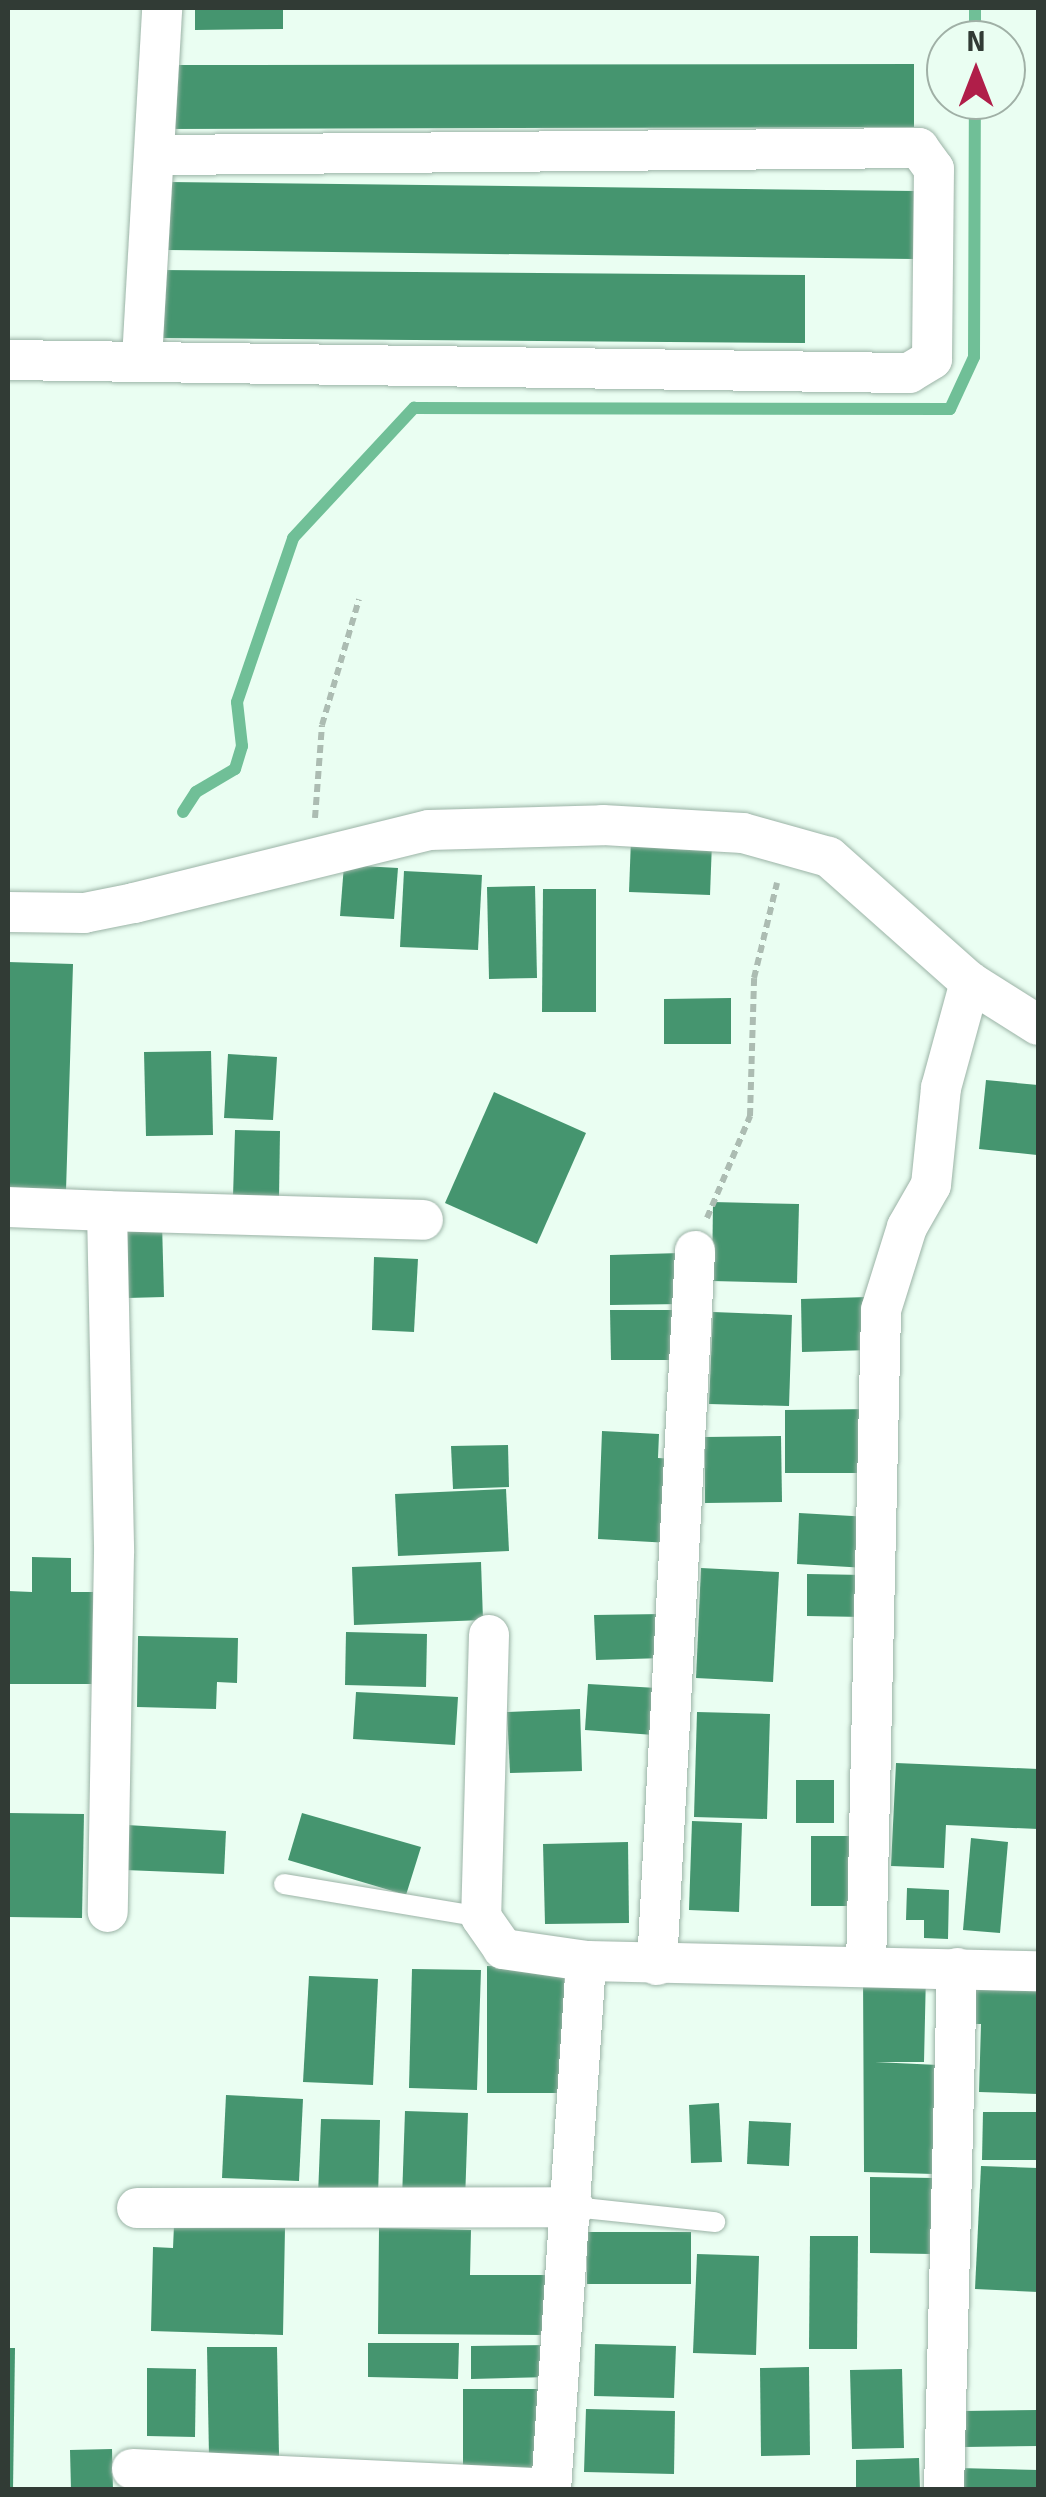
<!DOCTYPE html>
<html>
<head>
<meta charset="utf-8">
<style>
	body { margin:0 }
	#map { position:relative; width:1046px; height:2497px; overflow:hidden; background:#eafef2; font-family:Signika,sans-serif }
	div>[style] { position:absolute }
	.stream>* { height:12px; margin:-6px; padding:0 6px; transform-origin:6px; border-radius:6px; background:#70bf97 }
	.building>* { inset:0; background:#45956f }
	.path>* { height:6px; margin-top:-3px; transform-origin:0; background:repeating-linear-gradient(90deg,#acbcb2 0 8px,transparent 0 13px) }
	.roads { filter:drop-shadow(0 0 2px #9bb3a6) drop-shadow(0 0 2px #9bb3a6) }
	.lane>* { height:20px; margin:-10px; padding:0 10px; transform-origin:10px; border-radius:10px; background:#fff }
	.street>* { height:40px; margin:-20px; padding:0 20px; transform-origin:20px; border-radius:20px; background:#fff }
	span { translate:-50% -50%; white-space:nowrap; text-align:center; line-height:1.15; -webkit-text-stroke:8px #eafef2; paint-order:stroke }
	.frame { position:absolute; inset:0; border:10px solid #313b35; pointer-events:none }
	.north { position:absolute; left:926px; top:20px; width:100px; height:100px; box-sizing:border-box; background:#eafef2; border:2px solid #a0b0a6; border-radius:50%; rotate:0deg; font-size:28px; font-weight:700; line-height:40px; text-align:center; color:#313b35 }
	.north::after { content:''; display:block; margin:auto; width:35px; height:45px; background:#b01e49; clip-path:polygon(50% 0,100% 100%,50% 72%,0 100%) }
</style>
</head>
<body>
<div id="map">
	<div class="stream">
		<div style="left:975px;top:40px;width:32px;rotate:-90deg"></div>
		<div style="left:183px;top:812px;width:24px;rotate:-57deg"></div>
		<div style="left:196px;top:792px;width:45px;rotate:-30.5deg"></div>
		<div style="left:235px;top:769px;width:24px;rotate:-73deg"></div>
		<div style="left:242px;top:746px;width:44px;rotate:-96.5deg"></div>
		<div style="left:237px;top:702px;width:173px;rotate:-71.1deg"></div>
		<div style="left:293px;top:538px;width:178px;rotate:-47.1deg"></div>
		<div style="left:414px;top:408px;width:536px;rotate:0.11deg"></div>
		<div style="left:950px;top:409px;width:57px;rotate:-65.2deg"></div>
		<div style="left:974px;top:357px;width:257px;rotate:-89.8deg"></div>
	</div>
	<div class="building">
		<div style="clip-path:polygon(195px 8px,283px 8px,283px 29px,195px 30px)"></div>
		<div style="clip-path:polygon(914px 64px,914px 127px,164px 129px,164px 65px)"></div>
		<div style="clip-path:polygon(169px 182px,915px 191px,914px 259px,168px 250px)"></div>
		<div style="clip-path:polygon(159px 270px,805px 275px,805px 343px,158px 338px)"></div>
		<div style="clip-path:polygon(631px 839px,712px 842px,710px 895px,629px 892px)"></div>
		<div style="clip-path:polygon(344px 865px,398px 868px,394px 919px,340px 916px)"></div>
		<div style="clip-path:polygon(404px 871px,482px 875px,478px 950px,400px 947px)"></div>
		<div style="clip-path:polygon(535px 886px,537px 978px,489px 979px,487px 887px)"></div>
		<div style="clip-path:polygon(543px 889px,596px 889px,596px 1012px,542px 1012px)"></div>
		<div style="clip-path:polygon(8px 962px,73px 964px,66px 1191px,8px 1189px)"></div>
		<div style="clip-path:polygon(731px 998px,731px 1044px,664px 1044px,664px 999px)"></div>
		<div style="clip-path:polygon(211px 1051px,213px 1135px,146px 1136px,144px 1052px)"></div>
		<div style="clip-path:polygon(228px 1054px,277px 1057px,273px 1120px,224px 1118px)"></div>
		<div style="clip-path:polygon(986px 1080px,1038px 1085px,1037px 1155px,979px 1149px)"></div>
		<div style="clip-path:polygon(494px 1092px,586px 1133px,537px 1244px,445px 1203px)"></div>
		<div style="clip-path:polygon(235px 1130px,280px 1131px,279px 1198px,233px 1197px)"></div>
		<div style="clip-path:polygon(713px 1202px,799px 1204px,797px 1283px,712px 1281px)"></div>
		<div style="clip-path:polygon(125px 1223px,162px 1223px,164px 1297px,127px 1298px)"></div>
		<div style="clip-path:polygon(681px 1253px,682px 1304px,610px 1305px,610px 1255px)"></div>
		<div style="clip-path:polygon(374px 1257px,418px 1259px,414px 1332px,372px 1330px)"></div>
		<div style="clip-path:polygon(868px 1297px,870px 1350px,802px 1352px,801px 1299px)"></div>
		<div style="clip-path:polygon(610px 1310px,677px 1310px,677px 1360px,611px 1360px)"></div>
		<div style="clip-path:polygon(713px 1312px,792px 1315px,789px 1406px,709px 1404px)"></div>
		<div style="clip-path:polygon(874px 1409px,875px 1473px,785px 1473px,785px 1410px)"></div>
		<div style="clip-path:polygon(602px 1431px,659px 1434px,658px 1458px,675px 1459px,670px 1543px,598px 1539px)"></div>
		<div style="clip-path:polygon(781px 1436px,782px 1502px,705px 1503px,705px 1437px)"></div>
		<div style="clip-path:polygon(508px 1445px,509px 1487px,453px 1489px,451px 1446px)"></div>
		<div style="clip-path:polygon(506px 1489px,509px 1551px,398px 1556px,395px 1494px)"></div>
		<div style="clip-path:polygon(799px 1513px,870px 1517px,867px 1568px,797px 1564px)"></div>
		<div style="clip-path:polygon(32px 1557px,71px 1558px,71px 1592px,93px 1592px,92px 1684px,8px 1684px,8px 1591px,32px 1592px)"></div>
		<div style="clip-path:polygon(481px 1562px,483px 1620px,354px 1625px,352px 1567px)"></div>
		<div style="clip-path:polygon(701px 1568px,779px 1572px,773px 1682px,696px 1678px)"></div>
		<div style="clip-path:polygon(807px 1574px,865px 1575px,864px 1617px,807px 1616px)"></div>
		<div style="clip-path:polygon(663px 1614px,664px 1658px,596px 1660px,594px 1615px)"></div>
		<div style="clip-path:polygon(346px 1632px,427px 1634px,426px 1687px,345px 1685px)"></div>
		<div style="clip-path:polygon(138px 1636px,238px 1638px,237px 1683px,217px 1682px,216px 1709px,137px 1707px)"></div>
		<div style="clip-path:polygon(588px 1684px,657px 1688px,654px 1735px,585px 1730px)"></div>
		<div style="clip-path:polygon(356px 1692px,458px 1697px,455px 1745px,353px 1739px)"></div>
		<div style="clip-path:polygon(580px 1709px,582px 1771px,510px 1773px,507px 1712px)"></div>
		<div style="clip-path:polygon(697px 1712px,770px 1714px,767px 1819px,694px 1817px)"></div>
		<div style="clip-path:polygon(896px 1763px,1038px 1769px,1038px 1829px,946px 1825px,944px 1868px,891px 1866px)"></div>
		<div style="clip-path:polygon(796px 1780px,834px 1780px,834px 1823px,796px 1823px)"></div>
		<div style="clip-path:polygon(8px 1813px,84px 1814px,82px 1918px,8px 1917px)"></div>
		<div style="clip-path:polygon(302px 1813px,421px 1847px,406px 1895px,288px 1860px)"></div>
		<div style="clip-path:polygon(692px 1821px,742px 1823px,739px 1912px,689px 1910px)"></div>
		<div style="clip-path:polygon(127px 1825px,226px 1831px,224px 1874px,125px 1870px)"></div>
		<div style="clip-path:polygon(811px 1836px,850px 1836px,850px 1906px,811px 1906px)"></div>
		<div style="clip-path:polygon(971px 1838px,1008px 1842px,1000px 1933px,963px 1930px)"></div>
		<div style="clip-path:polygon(628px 1842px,629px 1923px,545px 1924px,543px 1844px)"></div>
		<div style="clip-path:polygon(907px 1888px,949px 1890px,948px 1939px,924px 1938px,924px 1920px,906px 1920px)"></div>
		<div style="clip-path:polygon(564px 1965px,564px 2093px,487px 2093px,487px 1966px)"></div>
		<div style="clip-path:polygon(412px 1969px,481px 1970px,477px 2090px,409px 2088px)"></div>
		<div style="clip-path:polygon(863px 1972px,926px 1973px,924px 2062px,875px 2062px,938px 2065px,934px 2174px,864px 2172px)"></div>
		<div style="clip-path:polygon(309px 1976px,378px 1979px,373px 2085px,303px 2082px)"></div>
		<div style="clip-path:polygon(973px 1979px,1038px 1980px,1038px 2094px,979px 2092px,981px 2024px,971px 2024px)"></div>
		<div style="clip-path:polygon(226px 2095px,303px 2099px,299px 2181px,222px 2178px)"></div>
		<div style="clip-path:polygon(719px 2103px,722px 2162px,691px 2163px,689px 2105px)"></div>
		<div style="clip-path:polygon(405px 2111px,468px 2113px,465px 2201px,402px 2199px)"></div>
		<div style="clip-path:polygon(983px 2112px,1038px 2112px,1038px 2160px,982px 2160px)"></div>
		<div style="clip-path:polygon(321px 2119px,380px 2120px,378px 2198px,318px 2196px)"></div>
		<div style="clip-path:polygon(749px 2121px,791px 2123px,789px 2166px,747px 2164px)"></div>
		<div style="clip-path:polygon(981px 2166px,1038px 2168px,1038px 2292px,975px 2289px)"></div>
		<div style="clip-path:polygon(870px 2177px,933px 2178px,932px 2254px,870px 2253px)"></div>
		<div style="clip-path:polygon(174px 2225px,285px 2228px,283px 2335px,151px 2331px,153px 2247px,173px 2248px)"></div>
		<div style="clip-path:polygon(379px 2228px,471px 2230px,470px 2275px,547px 2275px,547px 2335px,378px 2334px)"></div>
		<div style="clip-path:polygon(587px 2232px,691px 2232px,691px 2284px,587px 2284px)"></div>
		<div style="clip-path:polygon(810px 2236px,858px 2236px,857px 2349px,809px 2349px)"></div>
		<div style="clip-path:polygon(697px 2254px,759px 2256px,756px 2355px,693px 2353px)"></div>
		<div style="clip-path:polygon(368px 2343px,459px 2343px,458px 2379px,368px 2377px)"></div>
		<div style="clip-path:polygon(595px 2344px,676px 2346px,674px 2398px,594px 2396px)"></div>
		<div style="clip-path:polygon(549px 2345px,550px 2377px,471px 2379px,471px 2346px)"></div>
		<div style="clip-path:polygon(207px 2347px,277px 2347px,279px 2456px,209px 2457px)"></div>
		<div style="clip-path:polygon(8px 2348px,15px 2348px,13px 2490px,8px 2490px)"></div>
		<div style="clip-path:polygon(809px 2367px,810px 2455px,761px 2456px,760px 2368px)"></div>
		<div style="clip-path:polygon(147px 2368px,196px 2369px,195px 2437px,147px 2436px)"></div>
		<div style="clip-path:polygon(902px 2369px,904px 2448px,852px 2449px,850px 2370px)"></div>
		<div style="clip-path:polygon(463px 2389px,547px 2389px,547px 2469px,463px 2469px)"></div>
		<div style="clip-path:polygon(586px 2409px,675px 2411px,674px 2474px,584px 2472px)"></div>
		<div style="clip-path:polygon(1038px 2410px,1038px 2446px,964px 2447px,963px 2411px)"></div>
		<div style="clip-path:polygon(112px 2449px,113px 2490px,71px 2490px,70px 2450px)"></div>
		<div style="clip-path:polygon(919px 2458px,920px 2490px,856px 2490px,856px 2460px)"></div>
		<div style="clip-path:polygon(958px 2468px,1038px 2470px,1038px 2490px,957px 2490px)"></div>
	</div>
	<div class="path">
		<div style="left:315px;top:818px;width:93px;rotate:-85.7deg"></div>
		<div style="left:322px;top:725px;width:131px;rotate:-73.6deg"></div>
		<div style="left:707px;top:1218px;width:111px;rotate:-67.1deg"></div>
		<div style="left:750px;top:1116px;width:138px;rotate:-88.3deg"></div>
		<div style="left:754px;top:978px;width:98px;rotate:-76.4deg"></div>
	</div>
	<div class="roads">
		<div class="lane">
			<div style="left:284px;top:1884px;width:200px;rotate:9.5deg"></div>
			<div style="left:574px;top:2207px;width:142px;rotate:6.1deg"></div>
		</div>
		<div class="street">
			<div style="left:142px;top:359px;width:352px;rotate:-86.7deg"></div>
			<div style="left:8px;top:360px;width:901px;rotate:0.83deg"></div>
			<div style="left:909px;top:373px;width:27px;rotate:-31deg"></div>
			<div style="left:932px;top:359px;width:190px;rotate:-89.4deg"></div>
			<div style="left:934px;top:169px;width:26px;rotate:-126deg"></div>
			<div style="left:919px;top:148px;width:761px;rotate:179.47deg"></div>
			<div style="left:8px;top:912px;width:76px;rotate:0.8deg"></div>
			<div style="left:84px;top:913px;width:51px;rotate:-11.3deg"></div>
			<div style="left:134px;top:903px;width:304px;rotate:-13.9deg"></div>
			<div style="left:429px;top:830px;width:174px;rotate:-1.6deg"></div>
			<div style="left:603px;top:825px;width:140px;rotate:3.3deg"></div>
			<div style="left:743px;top:833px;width:89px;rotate:15.6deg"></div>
			<div style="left:829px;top:857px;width:188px;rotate:41.6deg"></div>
			<div style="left:970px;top:982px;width:80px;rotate:32.3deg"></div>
			<div style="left:8px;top:1207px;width:99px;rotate:2.3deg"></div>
			<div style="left:107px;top:1211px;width:342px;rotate:88.8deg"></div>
			<div style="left:114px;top:1553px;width:359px;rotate:91deg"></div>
			<div style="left:107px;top:1211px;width:316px;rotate:1.6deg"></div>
			<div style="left:489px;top:1635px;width:282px;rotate:91.6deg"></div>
			<div style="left:481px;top:1917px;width:39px;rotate:55deg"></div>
			<div style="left:503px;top:1949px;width:84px;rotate:8.2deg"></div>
			<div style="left:657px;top:1965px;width:715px;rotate:-86.95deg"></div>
			<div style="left:866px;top:1967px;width:657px;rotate:-88.69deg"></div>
			<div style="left:881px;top:1310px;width:87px;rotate:-72.6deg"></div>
			<div style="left:907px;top:1227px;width:48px;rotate:-60.3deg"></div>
			<div style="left:931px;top:1185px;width:98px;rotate:-84.1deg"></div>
			<div style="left:941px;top:1088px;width:110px;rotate:-74.7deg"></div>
			<div style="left:137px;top:2208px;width:437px;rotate:-0.1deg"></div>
			<div style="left:132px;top:2469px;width:419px;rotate:2.7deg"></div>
			<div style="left:551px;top:2490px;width:530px;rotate:-86.21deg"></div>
			<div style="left:586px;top:1961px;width:452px;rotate:1.3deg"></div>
			<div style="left:944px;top:2490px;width:522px;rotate:-88.57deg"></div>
		</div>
	</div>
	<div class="frame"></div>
	<div class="north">N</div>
</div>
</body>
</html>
